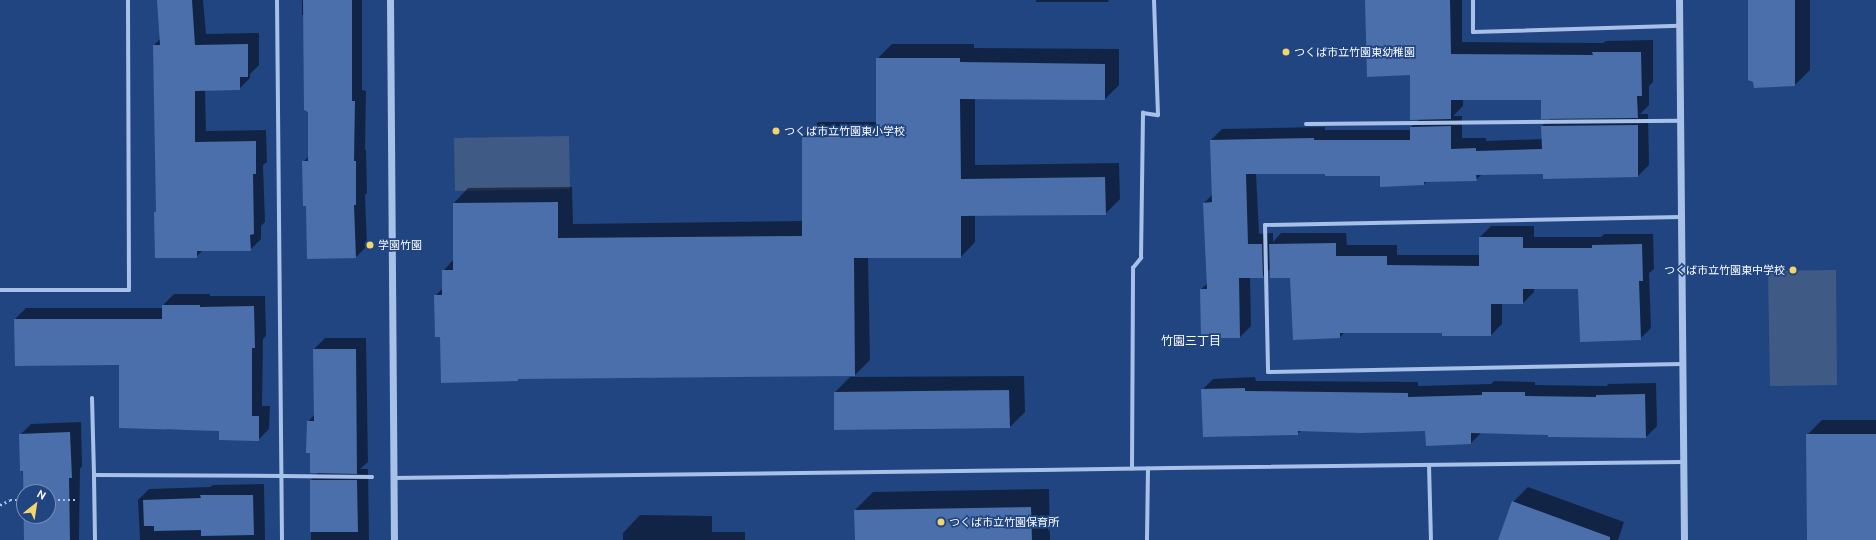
<!DOCTYPE html>
<html>
<head>
<meta charset="utf-8">
<style>
	body { margin:0 }
	#map { position:relative; width:1876px; height:540px; overflow:hidden; background:#214581; font-family:Ubuntu,"Noto Sans JP",sans-serif }
	div>[style] { position:absolute }
	.water>* { inset:0; background:#405a86 }
	.shadow>* { inset:0; background:#0007 }
	.building>* { inset:0; background:#4a6fab }
	.path>* { height:2.5px; margin-top:-1.25px; transform-origin:0; background:repeating-linear-gradient(90deg,#a8c1e8 0 2px,transparent 0 5px) }
	.pedestrian>* { height:3.5px; margin:-1.75px; padding:0 1.75px; transform-origin:1.75px; border-radius:1.75px; background:#a8c1e8 }
	.minor>* { height:4px; margin:-2px; padding:0 2px; transform-origin:2px; border-radius:2px; background:#a8c1e8 }
	.tertiary>* { height:7px; margin:-3.5px; padding:0 3.5px; transform-origin:3.5px; border-radius:3.5px; background:#a8c1e8 }
	.dots>* { width:11px; height:11px; translate:-50% -50%; box-sizing:border-box; border:2px solid #214581; border-radius:50% }
	span { translate:-50% -50%; white-space:nowrap; text-align:center; line-height:1.15; -webkit-text-stroke:3.5px #214581; paint-order:stroke }
	.poi-label { font-size:11px; color:#fff }
	.left { translate:0 -50%; text-align:left }
	.right { translate:-100% -50%; text-align:right }
	.neighbourhood-label { font-size:12px; color:#fff }
	.north { position:absolute; left:16px; top:484px; width:40px; height:40px; box-sizing:border-box; background:#214581; border:1px solid #7a8fb3; border-radius:50%; rotate:30deg; font-size:11px; font-weight:700; line-height:16px; text-align:center; color:#fff }
	.north::after { content:''; display:block; margin:auto; width:14px; height:18px; background:#f4d56a; clip-path:polygon(50% 0,100% 100%,50% 72%,0 100%) }
</style>
</head>
<body>
<div id="map">
	<div class="water">
		<div style="clip-path:polygon(569px 136px,570px 189px,455px 191px,454px 138px)"></div>
		<div style="clip-path:polygon(1836px 270px,1837px 385px,1770px 386px,1768px 271px)"></div>
	</div>
	<div class="shadow">
		<div style="clip-path:polygon(158px 0,203px 0,206px 34px,259px 33px,259px 65px,250px 74px,250px 78px,239px 89px,205px 90px,206px 131px,266px 130px,267px 162px,263px 165px,265px 222px,261px 226px,261px 239px,250px 250px,203px 250px,196px 257px,155px 213px,157px 211px,154px 45px,161px 38px)"></div>
		<div style="clip-path:polygon(302px 0,362px 0,362px 90px,366px 91px,365px 150px,366px 150px,367px 193px,365px 195px,367px 246px,356px 257px,307px 204px,303px 162px,309px 156px,309px 111px,304px 15px,302px 15px)"></div>
		<div style="clip-path:polygon(1036px 0,1109px 0,1108px 2px,1036px 2px)"></div>
		<div style="clip-path:polygon(evenodd,1366px 0,1462px 0,1462px 42px,1603px 43px,1606px 41px,1653px 40px,1653px 82px,1649px 86px,1649px 105px,1640px 114px,1648px 114px,1649px 165px,1638px 176px,1544px 172px,1482px 174px,1476px 180px,1428px 181px,1424px 184px,1381px 175px,1326px 173px,1256px 173px,1259px 234px,1273px 233px,1273px 242px,1281px 233px,1346px 233px,1347px 245px,1397px 245px,1397px 255px,1480px 255px,1480px 237px,1491px 226px,1534px 226px,1534px 237px,1601px 237px,1604px 234px,1653px 234px,1654px 269px,1649px 273px,1651px 328px,1640px 339px,1579px 288px,1534px 288px,1534px 292px,1523px 303px,1502px 303px,1502px 324px,1491px 335px,1443px 332px,1345px 332px,1340px 337px,1291px 277px,1270px 269px,1262px 277px,1250px 277px,1251px 326px,1240px 337px,1201px 289px,1208px 283px,1204px 203px,1213px 194px,1211px 140px,1222px 129px,1325px 127px,1325px 130px,1411px 130px,1411px 127px,1420px 119px,1411px 74px,1366px 0,1463px 99px,1542px 99px,1551px 118px,1542px 126px,1543px 139px,1486px 141px,1486px 138px,1462px 138px,1462px 116px,1453px 116px,1463px 106px,1463px 99px)"></div>
		<div style="clip-path:polygon(1749px 0,1810px 0,1810px 70px,1795px 85px)"></div>
		<div style="clip-path:polygon(892px 44px,974px 44px,974px 48px,1119px 49px,1119px 85px,1105px 99px,975px 98px,975px 165px,1119px 163px,1120px 199px,1105px 214px,975px 215px,975px 242px,961px 257px,868px 257px,870px 360px,855px 375px,519px 378px,517px 380px,441px 336px,435px 296px,443px 288px,443px 271px,454px 259px,454px 203px,468px 188px,572px 187px,573px 224px,803px 221px,803px 137px,818px 122px,877px 122px,877px 59px)"></div>
		<div style="clip-path:polygon(174px 294px,210px 294px,210px 296px,265px 296px,266px 336px,263px 339px,262px 406px,270px 406px,269px 429px,258px 440px,220px 430px,167px 430px,120px 364px,15px 319px,26px 308px,163px 308px,163px 305px)"></div>
		<div style="clip-path:polygon(325px 338px,366px 338px,368px 462px,360px 469px,368px 469px,369px 540px,311px 540px,311px 480px,319px 472px,310px 452px,308px 422px,315px 414px,314px 349px)"></div>
		<div style="clip-path:polygon(1024px 376px,1025px 412px,1010px 427px,835px 392px,850px 377px)"></div>
		<div style="clip-path:polygon(1255px 377px,1256px 381px,1418px 382px,1418px 386px,1491px 384px,1494px 381px,1535px 382px,1535px 385px,1607px 386px,1608px 384px,1656px 383px,1657px 426px,1646px 437px,1481px 433px,1471px 443px,1427px 445px,1426px 430px,1301px 431px,1297px 434px,1202px 390px,1213px 379px)"></div>
		<div style="clip-path:polygon(1822px 420px,1876px 420px,1876px 540px,1808px 540px,1807px 435px)"></div>
		<div style="clip-path:polygon(81px 422px,82px 466px,80px 469px,79px 540px,25px 540px,25px 516px,48px 516px,48px 492px,24px 492px,20px 435px,31px 424px)"></div>
		<div style="clip-path:polygon(264px 484px,265px 540px,140px 540px,138px 500px,149px 489px,210px 487px,213px 485px)"></div>
		<div style="clip-path:polygon(1528px 487px,1624px 522px,1618px 540px,1499px 540px,1513px 502px)"></div>
		<div style="clip-path:polygon(1049px 489px,1050px 540px,856px 540px,855px 510px,873px 492px)"></div>
		<div style="clip-path:polygon(640px 515px,712px 516px,712px 532px,745px 532px,745px 540px,623px 540px,623px 533px)"></div>
	</div>
	<div class="building">
		<div style="clip-path:polygon(157px 0,192px 0,195px 45px,248px 44px,248px 77px,240px 77px,240px 90px,195px 91px,195px 142px,256px 141px,256px 174px,253px 174px,254px 234px,250px 235px,251px 251px,197px 251px,197px 258px,155px 258px,154px 212px,156px 212px,153px 45px,160px 45px)"></div>
		<div style="clip-path:polygon(303px 0,352px 0,352px 101px,355px 101px,354px 161px,356px 161px,356px 205px,354px 205px,356px 258px,307px 259px,306px 206px,303px 206px,302px 161px,308px 161px,308px 112px,304px 110px)"></div>
		<div style="clip-path:polygon(1365px 0,1450px 0,1451px 54px,1593px 55px,1592px 52px,1641px 52px,1642px 96px,1637px 96px,1638px 118px,1541px 119px,1541px 100px,1451px 100px,1451px 119px,1410px 120px,1410px 75px,1367px 77px)"></div>
		<div style="clip-path:polygon(1748px 0,1795px 0,1795px 86px,1754px 88px,1753px 82px,1748px 80px)"></div>
		<div style="clip-path:polygon(876px 58px,960px 58px,960px 62px,1105px 64px,1105px 100px,960px 99px,961px 179px,1105px 177px,1106px 215px,961px 216px,961px 258px,854px 258px,855px 376px,518px 379px,518px 381px,441px 383px,440px 337px,435px 337px,434px 295px,442px 295px,442px 270px,453px 270px,453px 203px,558px 202px,558px 238px,802px 236px,802px 137px,876px 137px)"></div>
		<div style="clip-path:polygon(1638px 125px,1638px 177px,1543px 179px,1543px 174px,1476px 175px,1477px 181px,1424px 182px,1424px 185px,1380px 187px,1380px 176px,1325px 176px,1325px 174px,1246px 174px,1248px 244px,1262px 244px,1263px 278px,1239px 278px,1240px 338px,1201px 338px,1200px 289px,1207px 289px,1203px 203px,1212px 202px,1210px 140px,1314px 138px,1314px 140px,1410px 140px,1410px 127px,1451px 126px,1451px 149px,1476px 148px,1476px 151px,1542px 149px,1541px 126px)"></div>
		<div style="clip-path:polygon(1479px 237px,1523px 237px,1523px 248px,1592px 248px,1592px 245px,1642px 244px,1643px 281px,1639px 281px,1641px 340px,1580px 342px,1578px 289px,1523px 289px,1523px 304px,1491px 304px,1491px 336px,1442px 336px,1442px 333px,1340px 333px,1340px 338px,1293px 340px,1290px 278px,1270px 278px,1269px 244px,1336px 243px,1336px 256px,1387px 256px,1387px 265px,1479px 266px)"></div>
		<div style="clip-path:polygon(162px 305px,200px 305px,200px 307px,254px 306px,255px 348px,252px 348px,252px 416px,259px 416px,259px 441px,219px 440px,219px 431px,119px 428px,119px 365px,15px 366px,14px 319px,162px 319px)"></div>
		<div style="clip-path:polygon(313px 349px,356px 349px,357px 474px,310px 473px,310px 453px,306px 453px,307px 421px,314px 421px)"></div>
		<div style="clip-path:polygon(1245px 388px,1245px 391px,1408px 393px,1408px 397px,1482px 395px,1482px 392px,1525px 392px,1525px 396px,1596px 397px,1596px 395px,1645px 394px,1646px 438px,1548px 437px,1548px 435px,1471px 433px,1471px 444px,1426px 446px,1425px 431px,1361px 433px,1298px 431px,1298px 435px,1203px 437px,1201px 389px)"></div>
		<div style="clip-path:polygon(1009px 390px,1010px 428px,834px 430px,834px 392px)"></div>
		<div style="clip-path:polygon(evenodd,70px 432px,72px 478px,69px 478px,70px 540px,24px 540px,23px 471px,20px 471px,19px 434px,70px 432px,24px 492px,48px 492px,48px 516px,24px 516px,24px 492px)"></div>
		<div style="clip-path:polygon(1806px 434px,1876px 434px,1876px 540px,1807px 540px)"></div>
		<div style="clip-path:polygon(310px 480px,357px 480px,358px 532px,310px 532px)"></div>
		<div style="clip-path:polygon(200px 495px,253px 495px,254px 535px,201px 536px,201px 530px,154px 531px,154px 526px,144px 526px,143px 500px,201px 498px)"></div>
		<div style="clip-path:polygon(1512px 501px,1610px 537px,1610px 540px,1498px 540px)"></div>
		<div style="clip-path:polygon(1031px 507px,1032px 540px,855px 540px,854px 510px)"></div>
	</div>
	<div class="path">
		<div style="left:48px;top:500px;width:27px"></div>
		<div style="left:0;top:505px;width:11px;rotate:-27deg"></div>
		<div style="left:10px;top:500px;width:14px"></div>
	</div>
	<div class="pedestrian">
		<div style="left:0;top:290px;width:129px"></div>
		<div style="left:129px;top:290px;width:290px;rotate:-90.2deg"></div>
		<div style="left:1132px;top:469px;width:201px;rotate:-89.7deg"></div>
		<div style="left:1133px;top:268px;width:13px;rotate:-51deg"></div>
		<div style="left:1141px;top:258px;width:145px;rotate:-89.2deg"></div>
		<div style="left:1143px;top:113px;width:15px;rotate:8deg"></div>
		<div style="left:1158px;top:115px;width:115px;rotate:-92deg"></div>
		<div style="left:1041px;top:470px;width:130px;rotate:-0.9deg"></div>
		<div style="left:282px;top:476px;width:90px;rotate:0.6deg"></div>
		<div style="left:1147px;top:540px;width:71px;rotate:-89.2deg"></div>
	</div>
	<div class="minor">
		<div style="left:277px;top:0;width:540px;rotate:89.47deg"></div>
		<div style="left:1473px;top:0;width:32px;rotate:90deg"></div>
		<div style="left:1473px;top:32px;width:207px;rotate:-1.7deg"></div>
		<div style="left:1306px;top:124px;width:374px;rotate:-0.5deg"></div>
		<div style="left:1681px;top:217px;width:416px;rotate:178.9deg"></div>
		<div style="left:1265px;top:225px;width:147px;rotate:88.8deg"></div>
		<div style="left:1268px;top:372px;width:414px;rotate:-1.1deg"></div>
		<div style="left:92px;top:398px;width:77px;rotate:88.5deg"></div>
		<div style="left:1429px;top:465px;width:75px;rotate:88.5deg"></div>
		<div style="left:1171px;top:468px;width:512px;rotate:-0.67deg"></div>
		<div style="left:393px;top:478px;width:648px;rotate:-0.71deg"></div>
		<div style="left:95px;top:540px;width:65px;rotate:-90.9deg"></div>
		<div style="left:94px;top:475px;width:188px;rotate:0.3deg"></div>
	</div>
	<div class="tertiary">
		<div style="left:390px;top:0;width:540px;rotate:89.58deg"></div>
		<div style="left:1679px;top:0;width:540px;rotate:89.47deg"></div>
	</div>
	<div class="dots">
		<div style="left:1286px;top:52px;background:#f4d56a"></div>
		<div style="left:776px;top:131px;background:#f4d56a"></div>
		<div style="left:370px;top:245px;background:#f4d56a"></div>
		<div style="left:1793px;top:270px;background:#f4d56a"></div>
		<div style="left:941px;top:522px;background:#f4d56a"></div>
	</div>
	<div class="poi-label">
		<span class="left" style="left:1294px;top:52px">つくば市立竹園東幼稚園</span>
		<span class="left" style="left:784px;top:131px">つくば市立竹園東小学校</span>
		<span class="left" style="left:378px;top:245px">学園竹園</span>
		<span class="right" style="left:1785px;top:270px">つくば市立竹園東中学校</span>
		<span class="left" style="left:949px;top:522px">つくば市立竹園保育所</span>
	</div>
	<div class="neighbourhood-label">
		<span style="left:1191px;top:341px">竹園三丁目</span>
	</div>
	<div class="north">N</div>
</div>
</body>
</html>
